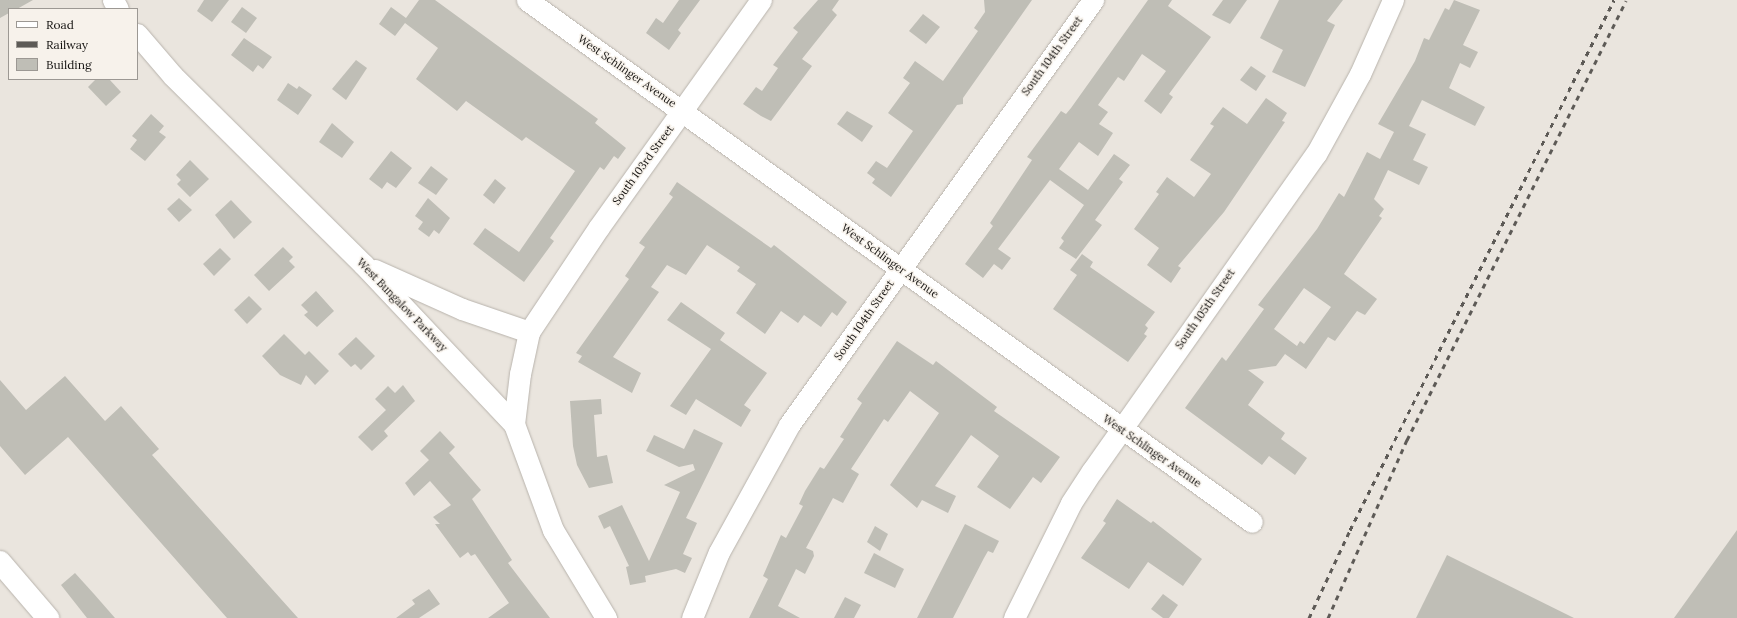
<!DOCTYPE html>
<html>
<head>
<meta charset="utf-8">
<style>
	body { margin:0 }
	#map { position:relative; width:1737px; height:618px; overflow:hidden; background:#eae5de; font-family:Lora,serif }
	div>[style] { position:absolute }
	.building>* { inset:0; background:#bfbeb6 }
	.roads { filter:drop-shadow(0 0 1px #b8b3ac) drop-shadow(0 0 1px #b8b3ac) }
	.street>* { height:21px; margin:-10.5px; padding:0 10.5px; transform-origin:10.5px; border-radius:10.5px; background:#fff }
	.highway>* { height:22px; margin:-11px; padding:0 11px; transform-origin:11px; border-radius:11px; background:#fff }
	.rail>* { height:3px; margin-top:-1.5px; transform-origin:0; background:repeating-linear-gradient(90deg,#5d5a56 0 5px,transparent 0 10px) }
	span { translate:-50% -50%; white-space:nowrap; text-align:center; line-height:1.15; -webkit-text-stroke:3px #f7f2eb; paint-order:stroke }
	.street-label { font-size:11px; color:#141210 }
	.legend { position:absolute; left:8px; top:8px; width:130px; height:72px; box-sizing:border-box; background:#f7f2eb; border:1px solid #9c9893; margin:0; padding:5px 7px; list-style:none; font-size:12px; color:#141210 }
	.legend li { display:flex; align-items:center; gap:8px; height:20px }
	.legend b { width:20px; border:1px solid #9c9893 }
</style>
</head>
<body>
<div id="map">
	<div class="building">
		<div style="clip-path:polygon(0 0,33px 0,17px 9px,9px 9px,9px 13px,0 18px)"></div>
		<div style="clip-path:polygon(204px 0,229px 0,212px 22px,197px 11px)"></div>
		<div style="clip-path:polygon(419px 0,435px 0,598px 119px,595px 123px,626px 148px,618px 159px,614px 156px,604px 170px,600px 167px,550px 238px,554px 241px,524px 282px,473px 244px,485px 228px,519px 252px,575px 171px,526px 137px,522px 141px,466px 101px,457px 111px,416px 79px,438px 48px,405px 23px,395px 36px,379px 24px,391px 7px,406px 18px)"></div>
		<div style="clip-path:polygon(679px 0,700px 0,678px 30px,681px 33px,669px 50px,646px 33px,656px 18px,663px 23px)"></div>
		<div style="clip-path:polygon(818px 0,839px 0,832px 10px,837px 15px,802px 59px,812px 66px,771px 121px,761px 116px,743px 104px,756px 87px,762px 91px,778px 68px,773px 65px,798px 32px,793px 28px)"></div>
		<div style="clip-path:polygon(984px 0,1032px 0,963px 98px,963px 104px,957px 105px,891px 197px,872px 183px,875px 179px,867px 173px,876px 161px,887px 168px,913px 131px,888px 113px,910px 83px,903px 78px,915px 61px,943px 81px,978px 31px,974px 28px,985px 12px)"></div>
		<div style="clip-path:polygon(1148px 0,1172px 0,1168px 6px,1211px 37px,1169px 94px,1173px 97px,1161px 114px,1144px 101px,1166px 71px,1142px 54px,1124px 81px,1118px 77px,1098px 105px,1108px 112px,1099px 124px,1113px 133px,1098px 156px,1079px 142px,1059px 169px,1088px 190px,1114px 154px,1130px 165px,1119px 179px,1123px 182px,1095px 220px,1102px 225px,1076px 259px,1059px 248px,1064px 241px,1061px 238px,1084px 205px,1050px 180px,998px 249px,1011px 258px,1002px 270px,994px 264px,983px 278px,965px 264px,993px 226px,990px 223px,1032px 160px,1027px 157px,1061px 111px,1066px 114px,1071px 108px)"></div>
		<div style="clip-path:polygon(1223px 0,1247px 0,1230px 24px,1212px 15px)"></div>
		<div style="clip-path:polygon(1279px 0,1343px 0,1327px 21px,1335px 25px,1305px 87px,1272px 72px,1283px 50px,1260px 38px)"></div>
		<div style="clip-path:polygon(evenodd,1454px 0,1480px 10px,1463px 45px,1478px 52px,1470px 68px,1460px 63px,1449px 88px,1485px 107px,1475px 126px,1422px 100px,1409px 126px,1426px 134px,1413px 160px,1428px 167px,1419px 185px,1388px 170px,1374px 199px,1384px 209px,1379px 216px,1382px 218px,1344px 274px,1377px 299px,1365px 315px,1357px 311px,1335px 341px,1328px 337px,1306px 369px,1285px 354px,1276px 366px,1248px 370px,1264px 382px,1248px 405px,1285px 433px,1281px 439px,1307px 458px,1295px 475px,1269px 456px,1262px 465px,1185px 408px,1222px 357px,1226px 361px,1264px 309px,1258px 305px,1317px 229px,1339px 193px,1344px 197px,1367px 152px,1380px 159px,1394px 132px,1378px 124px,1415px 61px,1424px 38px,1429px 40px,1445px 8px,1449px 10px,1454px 0,1304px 288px,1331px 307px,1304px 344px,1300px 341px,1297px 346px,1274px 329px,1304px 288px)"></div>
		<div style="clip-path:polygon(242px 7px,257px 18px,246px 33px,231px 22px)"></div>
		<div style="clip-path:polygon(923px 14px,940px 27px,926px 44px,909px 31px)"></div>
		<div style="clip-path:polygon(244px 38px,272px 57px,263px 69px,258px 65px,253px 72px,231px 55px)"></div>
		<div style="clip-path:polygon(356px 60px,367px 68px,346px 100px,332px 89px)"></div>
		<div style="clip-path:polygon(1251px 66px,1266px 76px,1256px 91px,1240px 80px)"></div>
		<div style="clip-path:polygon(96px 79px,109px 79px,121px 92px,106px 106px,88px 87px)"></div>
		<div style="clip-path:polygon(288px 83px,297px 89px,299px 86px,312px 95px,298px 115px,277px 100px)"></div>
		<div style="clip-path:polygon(1266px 98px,1287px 113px,1282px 121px,1285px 122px,1224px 212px,1178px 266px,1181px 268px,1171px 283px,1147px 265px,1159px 248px,1134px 229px,1159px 194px,1156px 192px,1167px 177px,1194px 197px,1211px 174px,1190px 160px,1214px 126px,1210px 124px,1223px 107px,1247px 124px)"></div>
		<div style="clip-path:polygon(847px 111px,873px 126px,862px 142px,837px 124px)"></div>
		<div style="clip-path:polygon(151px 114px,164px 126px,159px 132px,166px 137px,145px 161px,130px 149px,137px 140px,132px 136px)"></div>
		<div style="clip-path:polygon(332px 123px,354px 142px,342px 158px,319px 142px)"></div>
		<div style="clip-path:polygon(391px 151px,412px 168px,396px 188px,387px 182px,382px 189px,369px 179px)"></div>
		<div style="clip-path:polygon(190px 160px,209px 179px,190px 197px,177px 184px,181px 180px,176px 175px)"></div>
		<div style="clip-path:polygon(431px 166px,448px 179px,436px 195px,418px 183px)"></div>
		<div style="clip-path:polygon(495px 179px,506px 188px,494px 204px,483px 195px)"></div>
		<div style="clip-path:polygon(677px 182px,771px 248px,774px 245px,847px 302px,837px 316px,832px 312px,821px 327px,804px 315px,798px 323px,781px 311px,765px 334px,736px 313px,756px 284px,737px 271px,740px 267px,707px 245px,686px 275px,667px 265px,651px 287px,659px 292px,613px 357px,641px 373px,632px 393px,578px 362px,582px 356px,576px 353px,629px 279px,625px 276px,645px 247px,639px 243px,673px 197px,669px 194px)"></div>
		<div style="clip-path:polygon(179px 198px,192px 210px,179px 222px,167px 209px)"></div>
		<div style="clip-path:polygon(428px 198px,450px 218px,439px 234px,434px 230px,429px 237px,418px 229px,423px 222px,415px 216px)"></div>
		<div style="clip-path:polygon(231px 200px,252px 222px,234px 239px,215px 215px)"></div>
		<div style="clip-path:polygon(283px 247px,293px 257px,289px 261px,295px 267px,269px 291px,254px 275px)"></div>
		<div style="clip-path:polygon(220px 248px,231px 259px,214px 276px,203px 264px)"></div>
		<div style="clip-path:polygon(1082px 254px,1093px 262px,1090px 267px,1155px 312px,1145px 325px,1148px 328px,1144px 334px,1147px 336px,1128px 362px,1053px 309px,1077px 275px,1070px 270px)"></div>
		<div style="clip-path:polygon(316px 291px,334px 311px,317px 327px,304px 315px,308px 312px,301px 305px)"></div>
		<div style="clip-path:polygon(249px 296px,262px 309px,247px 324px,234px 310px)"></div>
		<div style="clip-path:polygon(681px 302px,725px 333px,720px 340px,767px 373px,744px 405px,751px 410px,741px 427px,696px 399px,686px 415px,670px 406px,711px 349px,667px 320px)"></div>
		<div style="clip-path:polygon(284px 334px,305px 355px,309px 351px,329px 371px,315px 385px,306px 375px,301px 385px,280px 375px,262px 356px)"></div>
		<div style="clip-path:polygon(356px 337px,375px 356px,361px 370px,355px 364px,351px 367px,338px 354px)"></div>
		<div style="clip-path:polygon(897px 341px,933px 365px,936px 361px,997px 407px,994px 411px,1060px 457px,1041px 483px,1033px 477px,1010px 509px,977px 487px,999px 456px,971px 435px,935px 486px,956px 496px,948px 513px,922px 500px,917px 508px,890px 485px,939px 413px,910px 391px,888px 422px,884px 419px,851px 469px,859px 474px,843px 503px,833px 498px,806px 548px,813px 551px,814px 556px,805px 574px,796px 569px,778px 606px,800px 618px,749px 618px,768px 579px,763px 576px,781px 535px,786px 538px,803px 506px,799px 504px,805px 491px,820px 467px,824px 469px,844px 439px,840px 437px,862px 403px,857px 399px)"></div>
		<div style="clip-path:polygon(65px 376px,105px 421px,121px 406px,159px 449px,152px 455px,298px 618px,227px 618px,68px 437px,25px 475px,0 446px,0 380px,26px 410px)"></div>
		<div style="clip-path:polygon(403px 385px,415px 401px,384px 431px,388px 436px,372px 451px,358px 437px,386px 410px,375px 399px,388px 386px,395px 393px)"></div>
		<div style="clip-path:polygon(601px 399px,602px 414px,594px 415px,597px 457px,607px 455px,613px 483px,589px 488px,577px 465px,573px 446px,570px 401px)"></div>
		<div style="clip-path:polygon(694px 429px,723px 443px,686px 518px,697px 523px,683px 554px,692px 558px,685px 573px,676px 569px,645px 576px,646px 582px,630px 585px,626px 567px,629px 566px,610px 526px,604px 529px,598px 516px,622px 505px,649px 561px,680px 492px,664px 485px,695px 470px,693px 464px,679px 467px,646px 451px,654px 435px,684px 449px)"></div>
		<div style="clip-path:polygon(440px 431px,455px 447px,449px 453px,481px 490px,472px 499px,512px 560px,508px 563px,550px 618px,488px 618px,509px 603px,475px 554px,471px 556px,468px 552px,460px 558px,435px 524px,440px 524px,433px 517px,451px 505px,430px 481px,414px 496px,405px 483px,429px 460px,420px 451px)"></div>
		<div style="clip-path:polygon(1117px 499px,1151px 523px,1153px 521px,1202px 559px,1183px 586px,1148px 562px,1129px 589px,1081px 558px,1106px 523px,1103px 521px)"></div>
		<div style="clip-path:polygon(965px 524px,999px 541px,993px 553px,988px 551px,984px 558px,953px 618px,917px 618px)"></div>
		<div style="clip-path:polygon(875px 526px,888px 534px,880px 551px,867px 542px)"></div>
		<div style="clip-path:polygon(1737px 530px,1737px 618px,1674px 618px)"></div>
		<div style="clip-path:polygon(874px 553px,904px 569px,895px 588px,864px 573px)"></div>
		<div style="clip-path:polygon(1447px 555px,1574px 618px,1416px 618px)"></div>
		<div style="clip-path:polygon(75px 573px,94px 594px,115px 618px,87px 618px,61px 585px)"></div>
		<div style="clip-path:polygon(429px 589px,440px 604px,419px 618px,396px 618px,415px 604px,412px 600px)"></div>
		<div style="clip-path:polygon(1163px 594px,1178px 605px,1169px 618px,1163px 618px,1151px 609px)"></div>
		<div style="clip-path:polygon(845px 597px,861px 605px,854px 618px,834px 618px)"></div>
	</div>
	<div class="roads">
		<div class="street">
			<div style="left:113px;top:0;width:10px;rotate:61deg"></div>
			<div style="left:527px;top:0;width:893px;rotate:35.75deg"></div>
			<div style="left:137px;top:34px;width:55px;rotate:49.4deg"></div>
			<div style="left:173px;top:76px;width:267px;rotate:44.7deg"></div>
			<div style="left:363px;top:264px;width:220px;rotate:46.7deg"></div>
			<div style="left:514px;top:424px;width:113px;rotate:69.8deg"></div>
			<div style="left:553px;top:530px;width:103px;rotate:58.9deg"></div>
			<div style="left:375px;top:270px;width:95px;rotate:24.1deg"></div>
			<div style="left:462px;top:309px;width:71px;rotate:18.9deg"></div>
			<div style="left:514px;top:424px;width:50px;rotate:-83.2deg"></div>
			<div style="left:520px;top:374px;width:43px;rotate:-77.9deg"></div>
			<div style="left:529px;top:332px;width:126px;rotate:-56.3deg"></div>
			<div style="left:599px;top:227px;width:279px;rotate:-54.5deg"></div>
			<div style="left:692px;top:618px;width:71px;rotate:-67.8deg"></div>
			<div style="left:719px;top:552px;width:145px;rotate:-61.1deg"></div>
			<div style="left:789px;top:425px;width:523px;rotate:-54.42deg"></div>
			<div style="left:1014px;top:618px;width:128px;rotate:-63.6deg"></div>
			<div style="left:1071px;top:503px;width:38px;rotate:-57deg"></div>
			<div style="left:1092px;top:471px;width:388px;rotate:-54.8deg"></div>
			<div style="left:1316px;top:154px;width:91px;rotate:-61.2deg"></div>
			<div style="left:1360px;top:74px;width:81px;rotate:-66deg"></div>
		</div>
		<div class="highway">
			<div style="left:0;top:562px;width:74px;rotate:49.4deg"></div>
		</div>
	</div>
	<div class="rail">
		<div style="left:1309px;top:618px;width:97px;rotate:-65deg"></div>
		<div style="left:1350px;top:530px;width:592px;rotate:-63.52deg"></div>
		<div style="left:1328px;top:618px;width:195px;rotate:-66.1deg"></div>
		<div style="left:1407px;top:440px;width:491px;rotate:-63.5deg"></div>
	</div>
	<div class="street-label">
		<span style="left:1052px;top:56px;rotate:-54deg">South 104th Street</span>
		<span style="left:627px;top:71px;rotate:35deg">West Schlinger Avenue</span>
		<span style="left:643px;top:165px;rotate:-54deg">South 103rd Street</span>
		<span style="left:890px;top:261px;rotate:36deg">West Schlinger Avenue</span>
		<span style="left:402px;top:305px;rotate:46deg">West Bungalow Parkway</span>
		<span style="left:1205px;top:309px;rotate:-55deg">South 105th Street</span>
		<span style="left:864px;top:320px;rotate:-55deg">South 104th Street</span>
		<span style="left:1152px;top:451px;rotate:35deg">West Schlinger Avenue</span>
	</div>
	<ul class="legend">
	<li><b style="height:5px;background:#fff"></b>Road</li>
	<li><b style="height:5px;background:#5d5a56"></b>Railway</li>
	<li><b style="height:11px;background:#bfbeb6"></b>Building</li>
	</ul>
</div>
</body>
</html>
